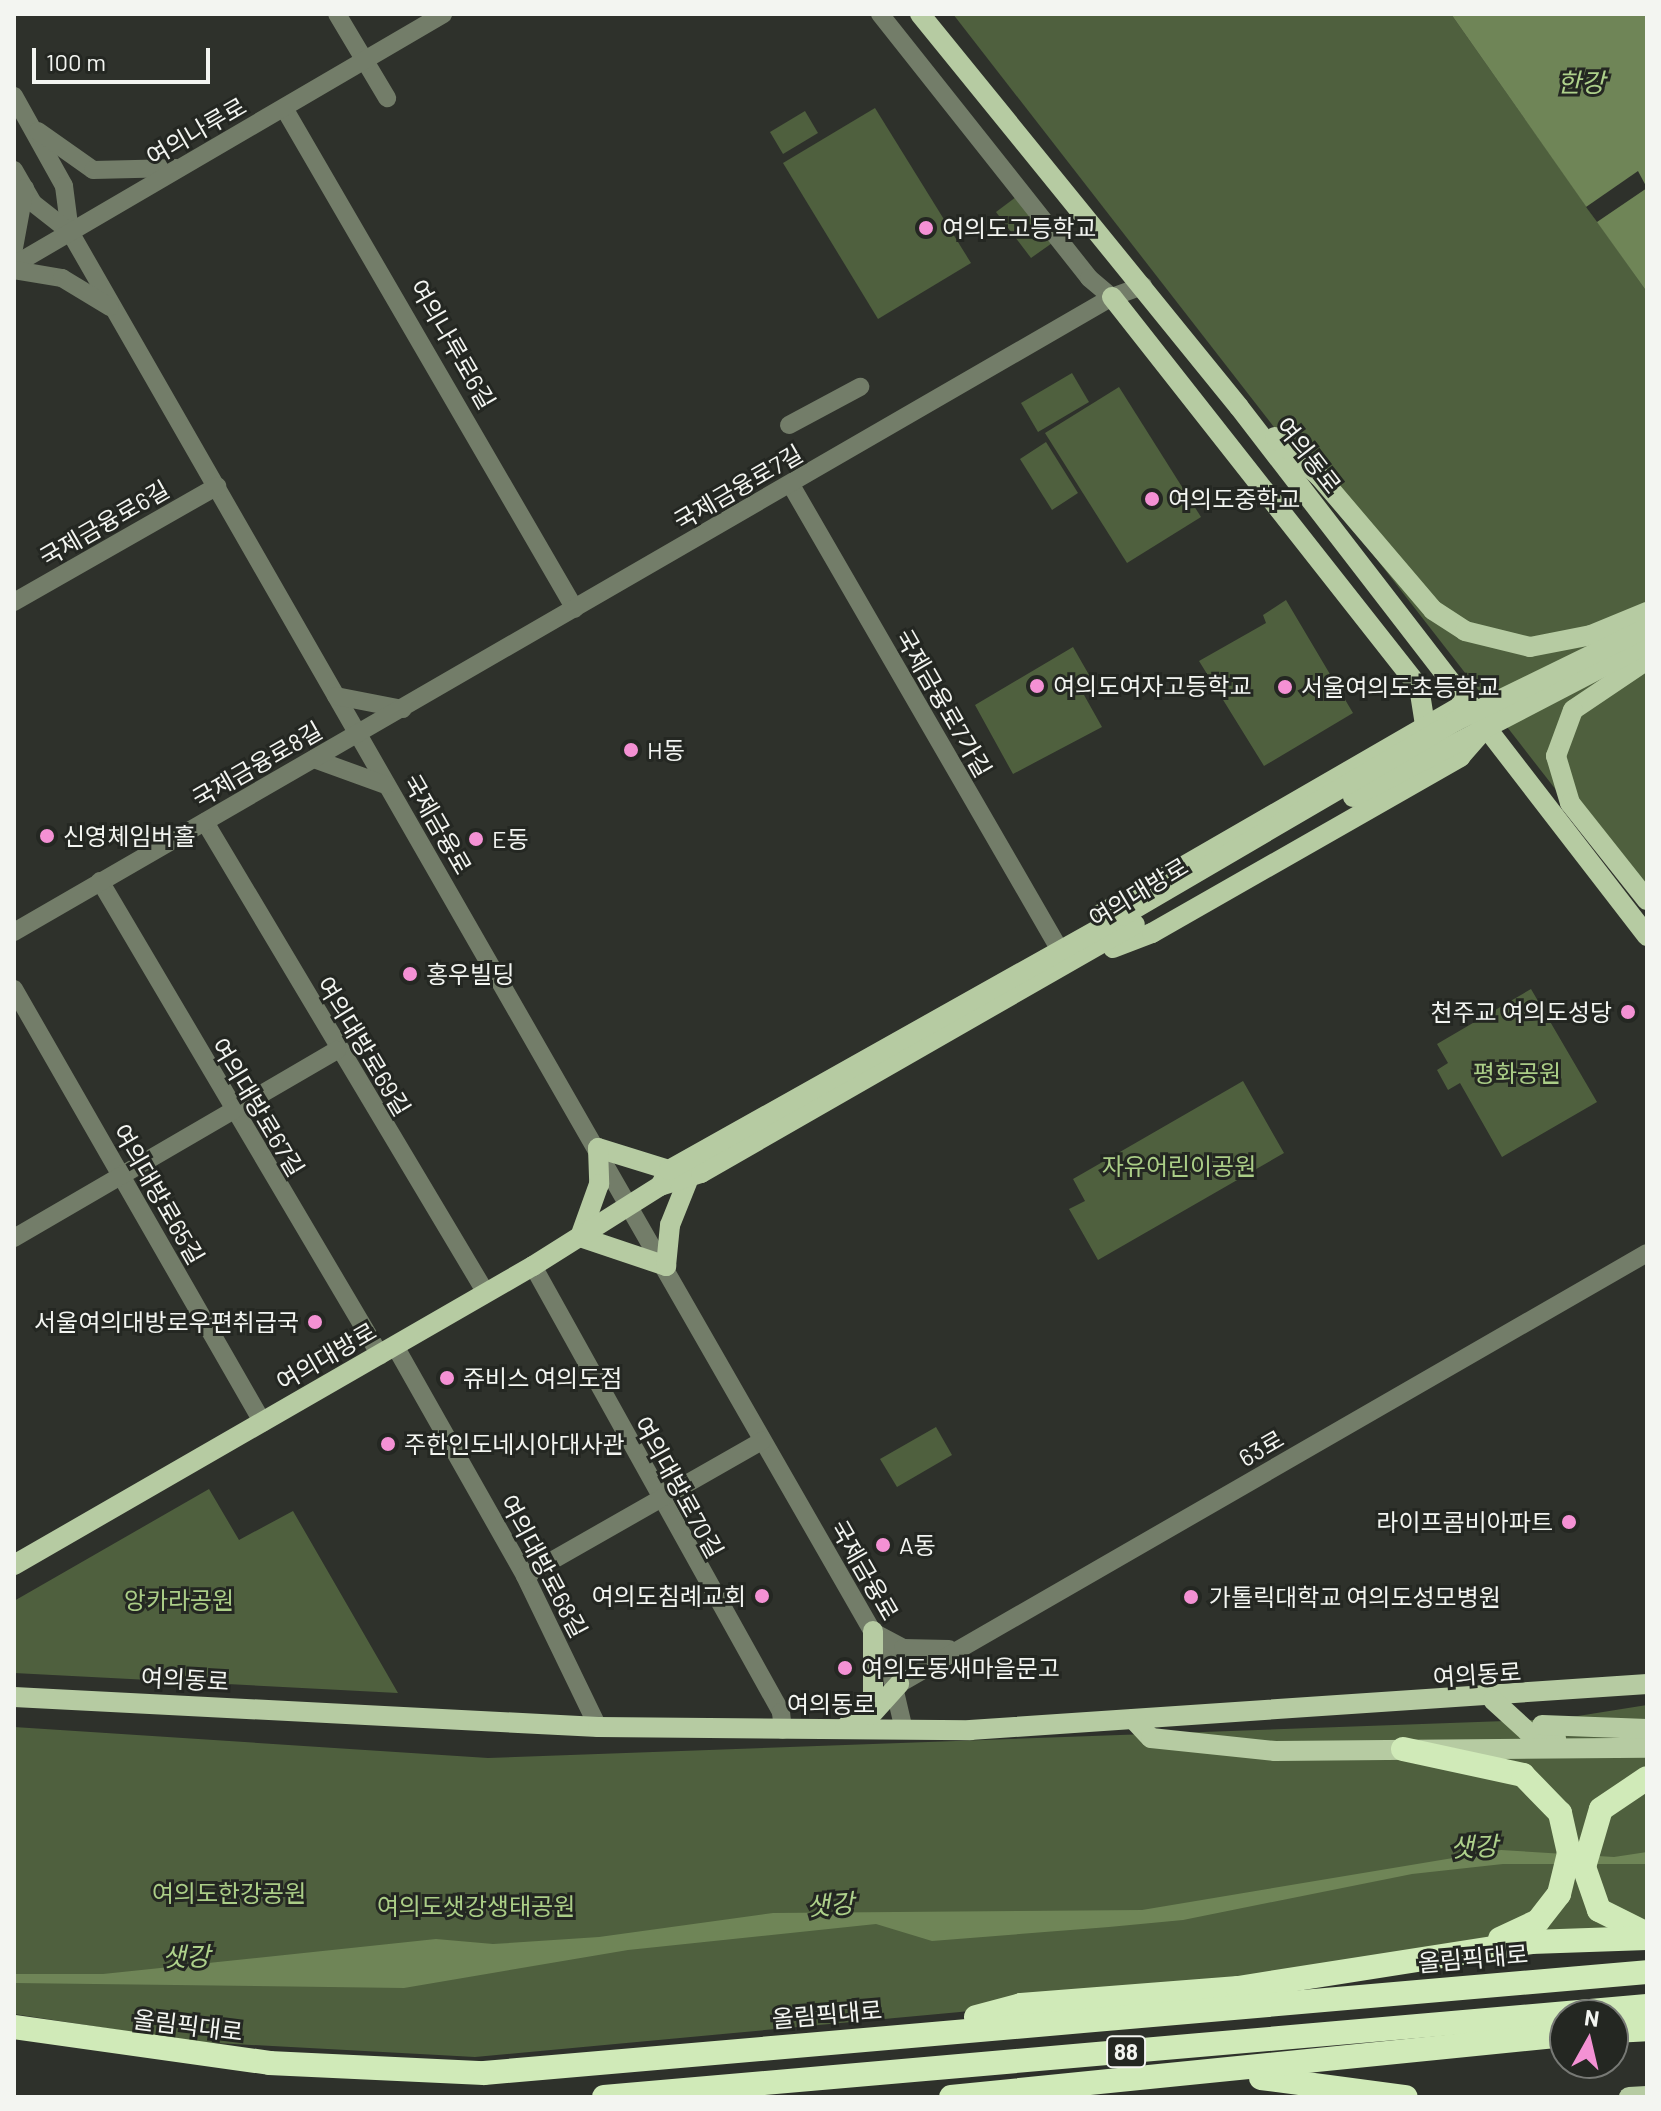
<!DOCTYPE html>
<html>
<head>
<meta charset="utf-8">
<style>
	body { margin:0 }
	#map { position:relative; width:1661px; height:2111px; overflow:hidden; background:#2e312b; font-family:Barlow,"Noto Sans KR",sans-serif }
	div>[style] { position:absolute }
	.green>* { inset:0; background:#4f603e }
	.water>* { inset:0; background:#6f8557 }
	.pier>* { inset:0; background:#2e312b }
	.minor>* { height:18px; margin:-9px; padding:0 9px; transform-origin:9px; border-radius:9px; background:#737d69 }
	.major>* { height:20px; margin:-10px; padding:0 10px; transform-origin:10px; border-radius:10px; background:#b6cba2 }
	.highway>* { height:24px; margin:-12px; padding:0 12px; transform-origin:12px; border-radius:12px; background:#d0eab8 }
	.major-bridge>* { height:20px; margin:-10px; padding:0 10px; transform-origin:10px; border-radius:10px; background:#b6cba2 }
	.dots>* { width:22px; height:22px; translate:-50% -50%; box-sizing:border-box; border:4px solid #242722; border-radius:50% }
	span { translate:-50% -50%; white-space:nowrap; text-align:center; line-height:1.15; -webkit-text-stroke:6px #242722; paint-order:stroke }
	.shield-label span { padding:2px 6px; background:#242722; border:2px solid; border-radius:6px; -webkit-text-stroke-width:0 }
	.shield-label { font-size:22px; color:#f3f5f1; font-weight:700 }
	.street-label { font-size:24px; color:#f3f5f1 }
	.poi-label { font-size:24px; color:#f3f5f1 }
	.left { translate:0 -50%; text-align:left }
	.right { translate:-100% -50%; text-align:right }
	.park-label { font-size:24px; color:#abce87 }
	.water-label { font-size:26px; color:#aed18b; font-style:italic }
	.frame { position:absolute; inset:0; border:16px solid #f3f5f1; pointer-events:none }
	.north { position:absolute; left:1549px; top:1999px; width:80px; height:80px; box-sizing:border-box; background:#242722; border:2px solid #777975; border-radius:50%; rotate:8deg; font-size:22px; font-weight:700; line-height:32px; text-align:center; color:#f3f5f1 }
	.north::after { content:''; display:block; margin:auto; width:28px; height:36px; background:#f491d4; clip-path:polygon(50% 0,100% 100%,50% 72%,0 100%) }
	.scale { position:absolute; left:32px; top:48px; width:178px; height:36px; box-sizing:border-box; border:4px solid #f3f5f1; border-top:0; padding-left:10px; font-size:24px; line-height:28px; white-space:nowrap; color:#f3f5f1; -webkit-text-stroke:6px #242722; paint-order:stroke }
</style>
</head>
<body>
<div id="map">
	<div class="green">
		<div style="clip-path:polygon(953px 14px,1451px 14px,1647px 292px,1647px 907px)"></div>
		<div style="clip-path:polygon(875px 108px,971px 263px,878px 319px,783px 163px)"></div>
		<div style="clip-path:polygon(805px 111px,818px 133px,783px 154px,770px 132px)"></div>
		<div style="clip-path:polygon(1020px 194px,1055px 241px,1031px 258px,996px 212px)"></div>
		<div style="clip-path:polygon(1072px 373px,1089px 402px,1038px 432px,1021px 403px)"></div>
		<div style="clip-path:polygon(1119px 387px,1201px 517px,1127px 563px,1045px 433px)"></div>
		<div style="clip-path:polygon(1046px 442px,1078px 493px,1052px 510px,1020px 459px)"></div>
		<div style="clip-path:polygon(1286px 600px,1353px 713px,1264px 766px,1199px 661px,1266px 623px,1263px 615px)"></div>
		<div style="clip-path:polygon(1073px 647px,1096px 687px,1084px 695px,1102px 727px,1013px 774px,975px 705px)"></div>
		<div style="clip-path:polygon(1531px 989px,1597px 1102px,1502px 1157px,1460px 1083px,1448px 1090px,1437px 1070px,1448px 1063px,1437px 1044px)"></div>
		<div style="clip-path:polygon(1243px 1081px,1284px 1153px,1098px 1260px,1069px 1209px,1085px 1201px,1073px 1179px)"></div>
		<div style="clip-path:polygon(936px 1427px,952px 1455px,897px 1487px,880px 1459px)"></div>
		<div style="clip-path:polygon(209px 1489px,239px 1540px,293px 1511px,398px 1693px,14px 1673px,14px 1601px)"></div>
		<div style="clip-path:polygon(1647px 1705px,1647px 1928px,960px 2012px,475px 2057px,197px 2042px,14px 2014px,14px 1727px,488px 1758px,1559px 1719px)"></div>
	</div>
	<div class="water">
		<div style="clip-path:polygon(1451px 14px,1647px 14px,1647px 292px,1597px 222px)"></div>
		<div style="clip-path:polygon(1501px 1850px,1614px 1857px,1647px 1852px,1647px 1864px,1503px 1864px,1412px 1874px,1183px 1920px,1109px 1927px,932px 1941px,876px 1924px,628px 1950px,404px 1988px,14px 1983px,14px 1974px,103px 1974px,436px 1939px,493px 1944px,599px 1937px,773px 1913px,1142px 1910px)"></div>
	</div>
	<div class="pier">
		<div style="clip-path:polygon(1638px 171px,1647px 188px,1597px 222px,1586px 207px)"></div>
	</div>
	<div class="minor">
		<div style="left:337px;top:14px;width:98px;rotate:59.2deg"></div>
		<div style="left:880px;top:14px;width:337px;rotate:51.6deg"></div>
		<div style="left:1089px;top:278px;width:30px;rotate:40deg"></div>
		<div style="left:14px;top:96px;width:103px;rotate:60.9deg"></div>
		<div style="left:64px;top:186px;width:46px;rotate:82.6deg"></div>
		<div style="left:70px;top:232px;width:1643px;rotate:60.17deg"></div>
		<div style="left:887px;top:1657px;width:75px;rotate:76.9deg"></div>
		<div style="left:284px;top:108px;width:579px;rotate:59.85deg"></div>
		<div style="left:38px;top:131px;width:67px;rotate:35.3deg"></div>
		<div style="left:93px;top:170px;width:84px;rotate:-1.4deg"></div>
		<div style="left:14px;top:170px;width:38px;rotate:60deg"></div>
		<div style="left:33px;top:203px;width:47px;rotate:38.1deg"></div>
		<div style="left:14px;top:248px;width:61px;rotate:-79.6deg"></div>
		<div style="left:14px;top:265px;width:497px;rotate:-30.3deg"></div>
		<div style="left:14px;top:270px;width:49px;rotate:9.5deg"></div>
		<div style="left:62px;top:278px;width:56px;rotate:31.1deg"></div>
		<div style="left:789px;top:425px;width:81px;rotate:-28.2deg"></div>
		<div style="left:791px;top:485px;width:531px;rotate:59.96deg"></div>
		<div style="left:14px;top:602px;width:234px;rotate:-29.7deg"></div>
		<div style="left:336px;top:696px;width:68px;rotate:11deg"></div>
		<div style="left:314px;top:759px;width:77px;rotate:19.9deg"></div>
		<div style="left:205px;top:822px;width:548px;rotate:59.18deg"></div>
		<div style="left:100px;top:881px;width:551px;rotate:59.43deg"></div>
		<div style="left:14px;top:932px;width:1268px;rotate:-30.04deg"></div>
		<div style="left:1112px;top:297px;width:33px;rotate:-20deg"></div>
		<div style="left:14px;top:989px;width:500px;rotate:60.16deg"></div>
		<div style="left:14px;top:1238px;width:374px;rotate:-30.2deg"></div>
		<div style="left:533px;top:1266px;width:510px;rotate:60.92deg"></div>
		<div style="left:781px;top:1712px;width:18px;rotate:84deg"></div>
		<div style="left:395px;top:1346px;width:264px;rotate:60.5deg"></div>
		<div style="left:525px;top:1576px;width:168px;rotate:64.2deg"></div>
		<div style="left:525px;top:1576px;width:273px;rotate:-29.7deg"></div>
		<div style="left:875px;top:1633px;width:32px;rotate:28deg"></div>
		<div style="left:903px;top:1648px;width:46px;rotate:1.2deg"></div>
		<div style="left:899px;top:1684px;width:863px;rotate:-29.95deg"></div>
	</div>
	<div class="major">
		<div style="left:920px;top:14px;width:506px;rotate:50.93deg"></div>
		<div style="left:1239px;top:407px;width:668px;rotate:52.36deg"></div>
		<div style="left:1112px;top:297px;width:496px;rotate:51.8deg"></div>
		<div style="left:1419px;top:687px;width:39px;rotate:81deg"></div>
		<div style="left:1275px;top:437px;width:59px;rotate:41.6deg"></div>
		<div style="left:1319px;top:476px;width:176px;rotate:49.6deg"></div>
		<div style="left:1433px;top:610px;width:38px;rotate:33deg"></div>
		<div style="left:1465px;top:631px;width:67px;rotate:13.8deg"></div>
		<div style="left:1530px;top:647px;width:62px;rotate:-11.1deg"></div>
		<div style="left:1591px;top:635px;width:61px;rotate:-22.3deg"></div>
		<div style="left:1647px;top:660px;width:89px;rotate:146deg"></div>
		<div style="left:1573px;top:710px;width:49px;rotate:110.3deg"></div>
		<div style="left:1556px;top:756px;width:49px;rotate:73.4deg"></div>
		<div style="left:1570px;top:803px;width:124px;rotate:51.6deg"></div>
		<div style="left:1099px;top:915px;width:427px;rotate:-30deg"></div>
		<div style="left:1113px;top:948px;width:42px;rotate:-21deg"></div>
		<div style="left:1152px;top:933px;width:355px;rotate:-29.7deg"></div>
		<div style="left:1460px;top:757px;width:38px;rotate:-49deg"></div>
		<div style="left:669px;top:1170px;width:74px;rotate:-162.8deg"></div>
		<div style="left:598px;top:1148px;width:36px;rotate:88deg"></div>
		<div style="left:599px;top:1184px;width:56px;rotate:109.7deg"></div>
		<div style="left:580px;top:1237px;width:91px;rotate:18.6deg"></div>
		<div style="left:666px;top:1266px;width:41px;rotate:-84.4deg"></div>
		<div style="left:670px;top:1225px;width:48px;rotate:-68.2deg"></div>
		<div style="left:660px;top:1186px;width:43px;rotate:-17.6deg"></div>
		<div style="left:701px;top:1173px;width:500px;rotate:-29.84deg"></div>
		<div style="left:14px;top:1565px;width:599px;rotate:-29.95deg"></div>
		<div style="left:533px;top:1266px;width:150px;rotate:-32.2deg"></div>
		<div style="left:660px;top:1186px;width:18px;rotate:-61deg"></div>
		<div style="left:669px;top:1170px;width:519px;rotate:-29.28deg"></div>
		<div style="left:14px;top:1697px;width:585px;rotate:2.94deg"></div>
		<div style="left:598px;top:1727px;width:372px;rotate:0.5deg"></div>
		<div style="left:970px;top:1730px;width:679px;rotate:-3.89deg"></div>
		<div style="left:1493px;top:1700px;width:47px;rotate:42.4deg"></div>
		<div style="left:1528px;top:1732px;width:29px;rotate:14deg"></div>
		<div style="left:871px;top:1715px;width:42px;rotate:-47.9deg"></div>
		<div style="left:1133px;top:1719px;width:26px;rotate:47deg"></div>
		<div style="left:1151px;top:1738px;width:125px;rotate:6deg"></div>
		<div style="left:1275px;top:1751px;width:372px;rotate:-0.5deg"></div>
		<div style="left:1542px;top:1725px;width:105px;rotate:2.2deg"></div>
		<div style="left:845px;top:1728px;width:40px;rotate:-46deg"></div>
		<div style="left:873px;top:1699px;width:68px;rotate:-90deg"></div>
		<div style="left:1629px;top:2097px;width:18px;rotate:-3deg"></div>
	</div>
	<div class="highway">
		<div style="left:1403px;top:1749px;width:123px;rotate:12.2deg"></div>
		<div style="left:1523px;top:1775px;width:53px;rotate:45.8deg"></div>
		<div style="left:1560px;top:1813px;width:41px;rotate:77.3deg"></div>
		<div style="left:1569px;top:1853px;width:42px;rotate:103.7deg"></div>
		<div style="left:1559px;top:1894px;width:34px;rotate:128deg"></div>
		<div style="left:1538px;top:1921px;width:42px;rotate:154.7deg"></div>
		<div style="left:1641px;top:1931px;width:47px;rotate:-153.4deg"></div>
		<div style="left:1599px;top:1910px;width:46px;rotate:-109.2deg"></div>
		<div style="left:1584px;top:1867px;width:60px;rotate:-73.7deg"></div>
		<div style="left:1601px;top:1809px;width:55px;rotate:-34deg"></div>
		<div style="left:976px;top:2017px;width:47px;rotate:-14.9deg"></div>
		<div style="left:1021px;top:2005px;width:218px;rotate:-4.5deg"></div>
		<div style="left:1238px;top:1988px;width:297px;rotate:-8.9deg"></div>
		<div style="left:1531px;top:1942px;width:116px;rotate:-2deg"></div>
		<div style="left:14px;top:2027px;width:258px;rotate:8deg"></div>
		<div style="left:269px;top:2063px;width:215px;rotate:2.7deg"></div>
		<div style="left:484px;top:2073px;width:1167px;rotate:-4.96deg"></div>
		<div style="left:1613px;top:2031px;width:34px;rotate:-3deg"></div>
		<div style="left:1261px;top:2078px;width:146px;rotate:7.5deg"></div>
		<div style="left:604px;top:2097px;width:1047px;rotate:-4.99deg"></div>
		<div style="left:951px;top:2097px;width:617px;rotate:-5.77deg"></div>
	</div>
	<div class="major-bridge">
		<div style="left:1353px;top:797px;width:331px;rotate:-27.5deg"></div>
		<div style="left:1122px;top:916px;width:387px;rotate:-30.3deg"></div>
		<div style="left:1456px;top:721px;width:212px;rotate:-26deg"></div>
	</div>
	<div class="dots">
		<div style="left:926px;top:228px;background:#f491d4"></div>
		<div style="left:1152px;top:499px;background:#f491d4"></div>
		<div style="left:1037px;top:686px;background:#f491d4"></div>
		<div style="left:1285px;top:687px;background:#f491d4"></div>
		<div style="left:631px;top:750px;background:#f491d4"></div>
		<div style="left:47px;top:836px;background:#f491d4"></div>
		<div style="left:476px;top:839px;background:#f491d4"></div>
		<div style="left:410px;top:974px;background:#f491d4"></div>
		<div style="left:1628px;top:1012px;background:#f491d4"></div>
		<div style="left:315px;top:1322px;background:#f491d4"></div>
		<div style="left:447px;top:1378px;background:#f491d4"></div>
		<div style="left:388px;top:1444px;background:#f491d4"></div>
		<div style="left:1569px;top:1522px;background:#f491d4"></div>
		<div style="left:883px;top:1545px;background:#f491d4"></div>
		<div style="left:762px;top:1596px;background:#f491d4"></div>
		<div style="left:1191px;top:1597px;background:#f491d4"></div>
		<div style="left:845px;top:1668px;background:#f491d4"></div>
	</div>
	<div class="shield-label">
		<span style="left:1126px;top:2052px">88</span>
	</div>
	<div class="street-label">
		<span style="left:196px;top:131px;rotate:-30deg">여의나루로</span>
		<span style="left:453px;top:344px;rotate:60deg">여의나루로6길</span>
		<span style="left:1309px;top:455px;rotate:52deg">여의동로</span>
		<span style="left:738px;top:487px;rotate:-30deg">국제금융로7길</span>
		<span style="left:104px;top:523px;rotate:-30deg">국제금융로6길</span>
		<span style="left:944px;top:703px;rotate:60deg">국제금융로7가길</span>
		<span style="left:257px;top:764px;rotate:-30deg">국제금융로8길</span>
		<span style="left:438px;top:824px;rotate:60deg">국제금융로</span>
		<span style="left:1138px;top:892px;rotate:-31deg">여의대방로</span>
		<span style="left:364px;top:1046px;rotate:59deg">여의대방로69길</span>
		<span style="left:258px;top:1107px;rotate:59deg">여의대방로67길</span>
		<span style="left:159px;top:1194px;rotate:60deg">여의대방로65길</span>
		<span style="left:326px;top:1356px;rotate:-30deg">여의대방로</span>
		<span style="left:1261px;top:1448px;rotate:-30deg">63로</span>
		<span style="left:679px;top:1487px;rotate:61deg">여의대방로70길</span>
		<span style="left:544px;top:1566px;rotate:62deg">여의대방로68길</span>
		<span style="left:865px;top:1570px;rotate:60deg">국제금융로</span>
		<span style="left:1477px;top:1674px;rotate:-4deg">여의동로</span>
		<span style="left:185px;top:1679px;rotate:3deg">여의동로</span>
		<span style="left:831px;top:1704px">여의동로</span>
		<span style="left:1473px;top:1958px;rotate:-5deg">올림픽대로</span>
		<span style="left:827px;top:2014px;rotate:-5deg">올림픽대로</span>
		<span style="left:188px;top:2025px;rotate:7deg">올림픽대로</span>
	</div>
	<div class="poi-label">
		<span class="left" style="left:942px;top:228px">여의도고등학교</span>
		<span class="left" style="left:1168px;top:499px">여의도중학교</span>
		<span class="left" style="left:1053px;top:686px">여의도여자고등학교</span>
		<span class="left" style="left:1301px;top:687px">서울여의도초등학교</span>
		<span class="left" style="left:647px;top:750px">H동</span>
		<span class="left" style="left:63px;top:836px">신영체임버홀</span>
		<span class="left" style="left:492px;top:839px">E동</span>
		<span class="left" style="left:426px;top:974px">홍우빌딩</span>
		<span class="right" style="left:1612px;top:1012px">천주교 여의도성당</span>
		<span class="right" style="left:299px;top:1322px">서울여의대방로우편취급국</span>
		<span class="left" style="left:463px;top:1378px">쥬비스 여의도점</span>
		<span class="left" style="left:404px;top:1444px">주한인도네시아대사관</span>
		<span class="right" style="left:1553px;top:1522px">라이프콤비아파트</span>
		<span class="left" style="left:899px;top:1545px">A동</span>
		<span class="right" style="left:746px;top:1596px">여의도침례교회</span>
		<span class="left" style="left:1209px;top:1597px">가톨릭대학교 여의도성모병원</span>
		<span class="left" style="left:861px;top:1668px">여의도동새마을문고</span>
	</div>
	<div class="park-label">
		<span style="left:1517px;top:1073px">평화공원</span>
		<span style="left:1179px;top:1166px">자유어린이공원</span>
		<span style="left:179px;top:1600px">앙카라공원</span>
		<span style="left:229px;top:1893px">여의도한강공원</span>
		<span style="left:476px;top:1906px">여의도샛강생태공원</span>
	</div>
	<div class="water-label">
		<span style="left:1581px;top:82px">한강</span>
		<span style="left:1474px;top:1846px;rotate:-2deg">샛강</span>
		<span style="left:830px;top:1904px;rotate:-4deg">샛강</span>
		<span style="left:186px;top:1956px;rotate:-1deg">샛강</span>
	</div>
	<div class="frame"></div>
	<div class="north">N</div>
	<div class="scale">100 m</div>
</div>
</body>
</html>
